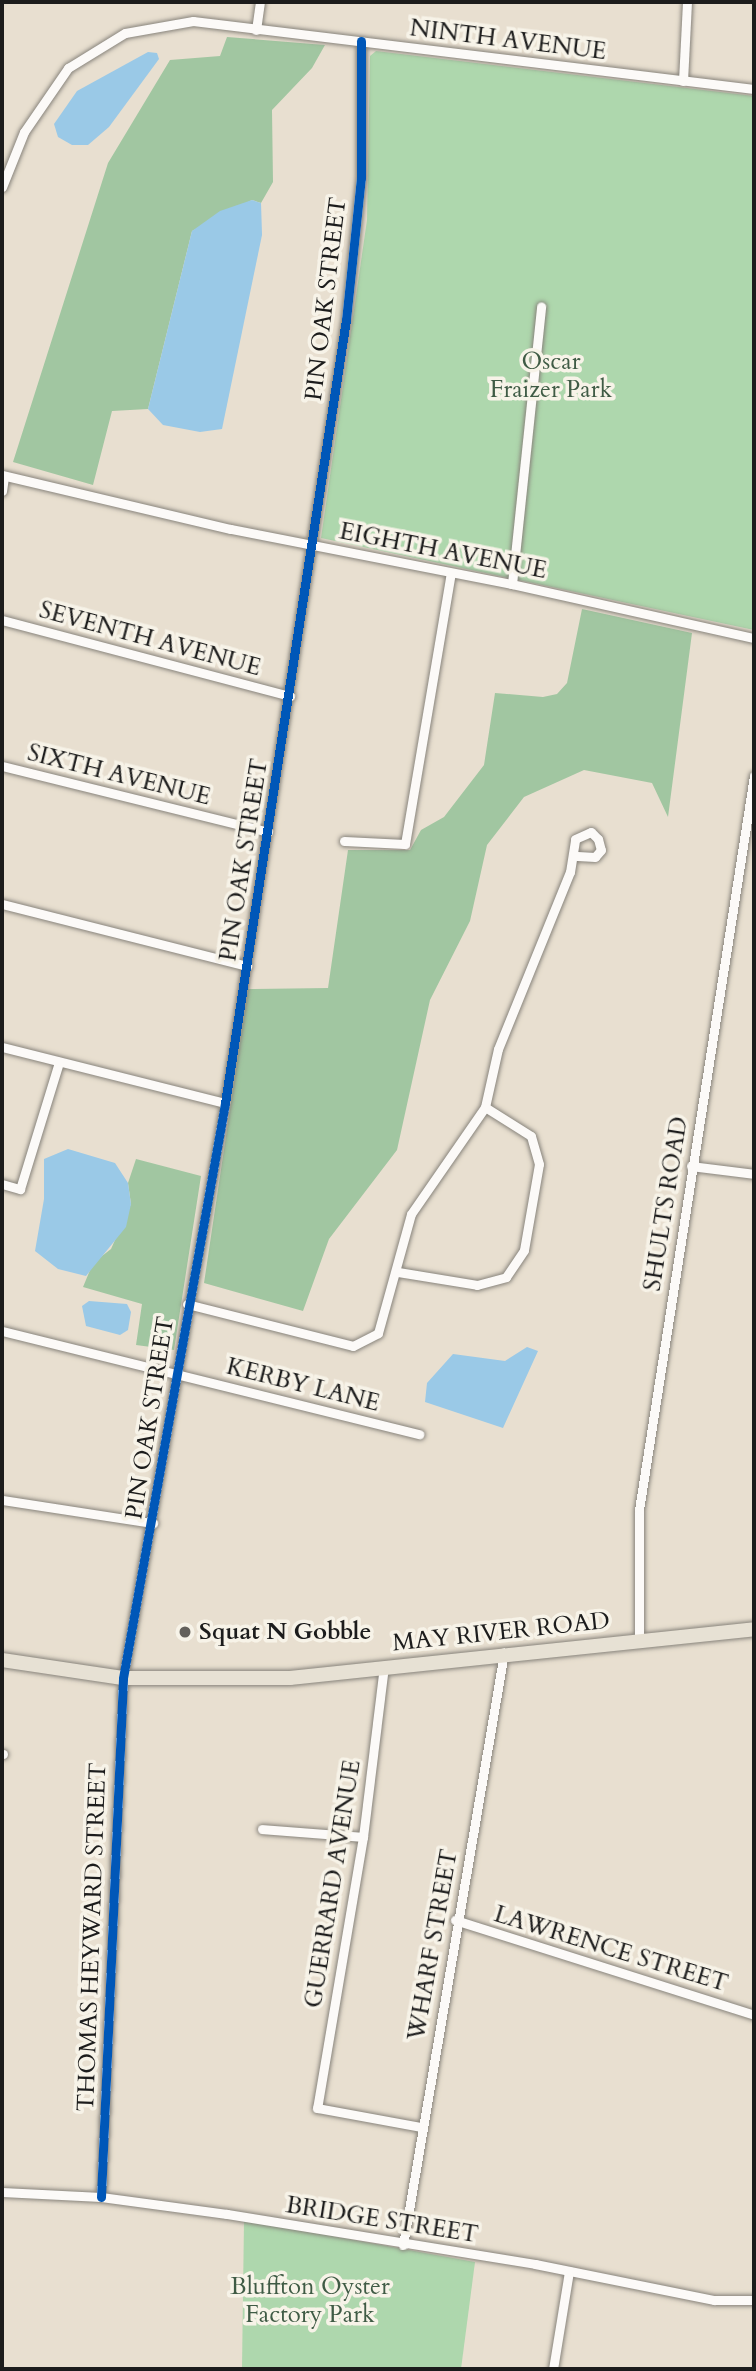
<!DOCTYPE html>
<html>
<head>
<meta charset="utf-8">
<style>
	body { margin:0 }
	#map { position:relative; width:756px; height:2371px; overflow:hidden; background:#e8dfd0; font-family:Cardo,serif }
	div>[style] { position:absolute }
	.green>* { inset:0; background:#aed7ad }
	.forest>* { inset:0; background:#a1c6a1 }
	.water>* { inset:0; background:#9ac9e7 }
	.roads { filter:drop-shadow(0 0 2px #88847c) drop-shadow(0 0 2px #88847c) }
	.minor>* { height:9px; margin:-4.5px; padding:0 4.5px; transform-origin:4.5px; border-radius:4.5px; background:#fcfaf8 }
	.primary>* { height:14px; margin:-7px; padding:0 7px; transform-origin:7px; border-radius:7px; background:#e7e1d4 }
	.cycleway>* { height:9px; margin:-4.5px; padding:0 4.5px; transform-origin:4.5px; border-radius:4.5px; background:#0057b8 }
	.dots>* { width:19px; height:19px; translate:-50% -50%; box-sizing:border-box; border:4px solid #f7f3e8; border-radius:50% }
	span { translate:-50% -50%; white-space:nowrap; text-align:center; line-height:1.15; -webkit-text-stroke:7px #f7f3e8; paint-order:stroke }
	.street-label { font-size:24px; color:#1c1c1c }
	.park-label { font-size:24px; color:#3f5b45 }
	.poi-label { font-size:24px; color:#1c1c1c; font-weight:700 }
	.left { translate:0 -50%; text-align:left }
	.frame { position:absolute; inset:0; border:4px solid #1c1c1c; pointer-events:none }
</style>
</head>
<body>
<div id="map">
	<div class="green">
		<div style="clip-path:polygon(376px 51px,754px 96px,754px 630px,321px 538px,367px 220px,370px 56px)"></div>
		<div style="clip-path:polygon(244px 2220px,475px 2262px,461px 2369px,242px 2369px)"></div>
	</div>
	<div class="forest">
		<div style="clip-path:polygon(227px 37px,325px 45px,312px 68px,272px 110px,273px 182px,261px 203px,252px 200px,192px 231px,148px 409px,112px 411px,93px 485px,13px 462px,108px 163px,170px 60px,220px 56px)"></div>
		<div style="clip-path:polygon(582px 609px,692px 633px,668px 817px,652px 783px,584px 770px,524px 797px,487px 845px,470px 921px,430px 1000px,397px 1150px,329px 1239px,303px 1311px,204px 1283px,248px 989px,328px 988px,348px 850px,410px 850px,421px 830px,444px 817px,484px 765px,495px 693px,543px 697px,557px 694px,567px 683px)"></div>
		<div style="clip-path:polygon(136px 1159px,201px 1176px,174px 1350px,136px 1345px,142px 1304px,83px 1287px,93px 1263px,111px 1249px,131px 1204px,128px 1183px)"></div>
	</div>
	<div class="water">
		<div style="clip-path:polygon(148px 52px,157px 53px,159px 59px,109px 127px,88px 145px,72px 145px,58px 137px,54px 124px,77px 91px)"></div>
		<div style="clip-path:polygon(252px 200px,261px 203px,262px 235px,222px 429px,200px 432px,163px 425px,148px 409px,192px 231px,220px 211px)"></div>
		<div style="clip-path:polygon(68px 1149px,115px 1163px,128px 1183px,131px 1204px,126px 1227px,86px 1276px,58px 1269px,35px 1251px,44px 1199px,44px 1159px)"></div>
		<div style="clip-path:polygon(89px 1301px,127px 1304px,131px 1312px,128px 1330px,120px 1335px,86px 1326px,82px 1306px)"></div>
		<div style="clip-path:polygon(527px 1347px,538px 1351px,503px 1428px,425px 1402px,427px 1383px,453px 1354px,505px 1361px)"></div>
	</div>
	<div class="roads">
		<div class="minor">
			<div style="left:256px;top:30px;width:28px;rotate:-82deg"></div>
			<div style="left:683px;top:81px;width:79px;rotate:-87.1deg"></div>
			<div style="left:2px;top:187px;width:59px;rotate:-68.2deg"></div>
			<div style="left:24px;top:132px;width:78px;rotate:-55.5deg"></div>
			<div style="left:68px;top:68px;width:67px;rotate:-31.6deg"></div>
			<div style="left:125px;top:33px;width:69px;rotate:-10deg"></div>
			<div style="left:193px;top:21px;width:565px;rotate:6.91deg"></div>
			<div style="left:2px;top:475px;width:235px;rotate:13.3deg"></div>
			<div style="left:231px;top:529px;width:286px;rotate:11.1deg"></div>
			<div style="left:512px;top:584px;width:248px;rotate:12.6deg"></div>
			<div style="left:2px;top:491px;width:15px;rotate:-82deg"></div>
			<div style="left:512px;top:584px;width:279px;rotate:-84deg"></div>
			<div style="left:2px;top:620px;width:298px;rotate:14.8deg"></div>
			<div style="left:2px;top:766px;width:274px;rotate:13.9deg"></div>
			<div style="left:344px;top:841px;width:61px;rotate:2.8deg"></div>
			<div style="left:405px;top:844px;width:275px;rotate:-80.4deg"></div>
			<div style="left:2px;top:904px;width:253px;rotate:14.2deg"></div>
			<div style="left:2px;top:1047px;width:230px;rotate:14.1deg"></div>
			<div style="left:691px;top:1166px;width:64px;rotate:7.2deg"></div>
			<div style="left:2px;top:1184px;width:19px;rotate:16deg"></div>
			<div style="left:20px;top:1189px;width:133px;rotate:-72.9deg"></div>
			<div style="left:398px;top:1272px;width:80px;rotate:9.3deg"></div>
			<div style="left:477px;top:1285px;width:30px;rotate:-15deg"></div>
			<div style="left:506px;top:1277px;width:32px;rotate:-56deg"></div>
			<div style="left:524px;top:1250px;width:87px;rotate:-80.1deg"></div>
			<div style="left:539px;top:1164px;width:29px;rotate:-106deg"></div>
			<div style="left:531px;top:1136px;width:54px;rotate:-147.8deg"></div>
			<div style="left:187px;top:1304px;width:171px;rotate:14.2deg"></div>
			<div style="left:353px;top:1346px;width:28px;rotate:-27deg"></div>
			<div style="left:378px;top:1333px;width:123px;rotate:-74.5deg"></div>
			<div style="left:411px;top:1214px;width:130px;rotate:-55.3deg"></div>
			<div style="left:485px;top:1107px;width:59px;rotate:-77.4deg"></div>
			<div style="left:498px;top:1049px;width:191px;rotate:-67.9deg"></div>
			<div style="left:570px;top:872px;width:33px;rotate:-81deg"></div>
			<div style="left:575px;top:839px;width:17px;rotate:-24deg"></div>
			<div style="left:591px;top:832px;width:10px;rotate:45deg"></div>
			<div style="left:598px;top:839px;width:11px;rotate:75deg"></div>
			<div style="left:601px;top:850px;width:9px;rotate:131deg"></div>
			<div style="left:595px;top:857px;width:22px;rotate:-177deg"></div>
			<div style="left:2px;top:1331px;width:430px;rotate:13.9deg"></div>
			<div style="left:2px;top:1500px;width:153px;rotate:8.7deg"></div>
			<div style="left:639px;top:1641px;width:131px;rotate:-90deg"></div>
			<div style="left:639px;top:1510px;width:743px;rotate:-81.1deg"></div>
			<div style="left:384px;top:1666px;width:172px;rotate:97deg"></div>
			<div style="left:363px;top:1837px;width:275px;rotate:99.6deg"></div>
			<div style="left:317px;top:2108px;width:106px;rotate:10.4deg"></div>
			<div style="left:2px;top:1754px;width:1px"></div>
			<div style="left:262px;top:1829px;width:101px;rotate:4.5deg"></div>
			<div style="left:455px;top:1920px;width:314px;rotate:17.6deg"></div>
			<div style="left:2px;top:2192px;width:99px;rotate:2.9deg"></div>
			<div style="left:101px;top:2197px;width:127px;rotate:7.7deg"></div>
			<div style="left:227px;top:2214px;width:312px;rotate:9.2deg"></div>
			<div style="left:535px;top:2264px;width:183px;rotate:11.4deg"></div>
			<div style="left:714px;top:2300px;width:40px"></div>
			<div style="left:101px;top:2197px;width:519px;rotate:-87.57deg"></div>
			<div style="left:123px;top:1678px;width:584px;rotate:-79.94deg"></div>
			<div style="left:225px;top:1103px;width:792px;rotate:-81.22deg"></div>
			<div style="left:346px;top:320px;width:143px;rotate:-84deg"></div>
			<div style="left:361px;top:178px;width:137px;rotate:-90deg"></div>
			<div style="left:403px;top:2245px;width:601px;rotate:-80.32deg"></div>
			<div style="left:553px;top:2369px;width:99px;rotate:-80.7deg"></div>
		</div>
		<div class="primary">
			<div style="left:2px;top:1660px;width:122px;rotate:8.5deg"></div>
			<div style="left:123px;top:1678px;width:167px"></div>
			<div style="left:290px;top:1678px;width:467px;rotate:-6deg"></div>
		</div>
	</div>
	<div class="cycleway">
		<div style="left:101px;top:2197px;width:519px;rotate:-87.57deg"></div>
		<div style="left:123px;top:1678px;width:584px;rotate:-79.94deg"></div>
		<div style="left:225px;top:1103px;width:792px;rotate:-81.22deg"></div>
		<div style="left:346px;top:320px;width:143px;rotate:-84deg"></div>
		<div style="left:361px;top:178px;width:137px;rotate:-90deg"></div>
	</div>
	<div class="dots">
		<div style="left:185px;top:1632px;background:#63605b"></div>
	</div>
	<div class="street-label">
		<span style="left:508px;top:40px;rotate:7deg">NINTH AVENUE</span>
		<span style="left:326px;top:299px;rotate:-83deg">PIN OAK STREET</span>
		<span style="left:443px;top:551px;rotate:11deg">EIGHTH AVENUE</span>
		<span style="left:150px;top:639px;rotate:15deg">SEVENTH AVENUE</span>
		<span style="left:119px;top:775px;rotate:14deg">SIXTH AVENUE</span>
		<span style="left:244px;top:860px;rotate:-81deg">PIN OAK STREET</span>
		<span style="left:666px;top:1204px;rotate:-81deg">SHULTS ROAD</span>
		<span style="left:303px;top:1385px;rotate:14deg">KERBY LANE</span>
		<span style="left:150px;top:1418px;rotate:-81deg">PIN OAK STREET</span>
		<span style="left:501px;top:1632px;rotate:-6deg">MAY RIVER ROAD</span>
		<span style="left:333px;top:1884px;rotate:-81deg">GUERRARD AVENUE</span>
		<span style="left:92px;top:1937px;rotate:-88deg">THOMAS HEYWARD STREET</span>
		<span style="left:433px;top:1945px;rotate:-80deg">WHARF STREET</span>
		<span style="left:611px;top:1949px;rotate:17deg">LAWRENCE STREET</span>
		<span style="left:382px;top:2220px;rotate:9deg">BRIDGE STREET</span>
	</div>
	<div class="park-label">
		<span style="left:551px;top:376px">Oscar<br>Fraizer Park</span>
		<span style="left:310px;top:2301px">Bluffton Oyster<br>Factory Park</span>
	</div>
	<div class="poi-label">
		<span class="left" style="left:199px;top:1632px">Squat N Gobble</span>
	</div>
	<div class="frame"></div>
</div>
</body>
</html>
